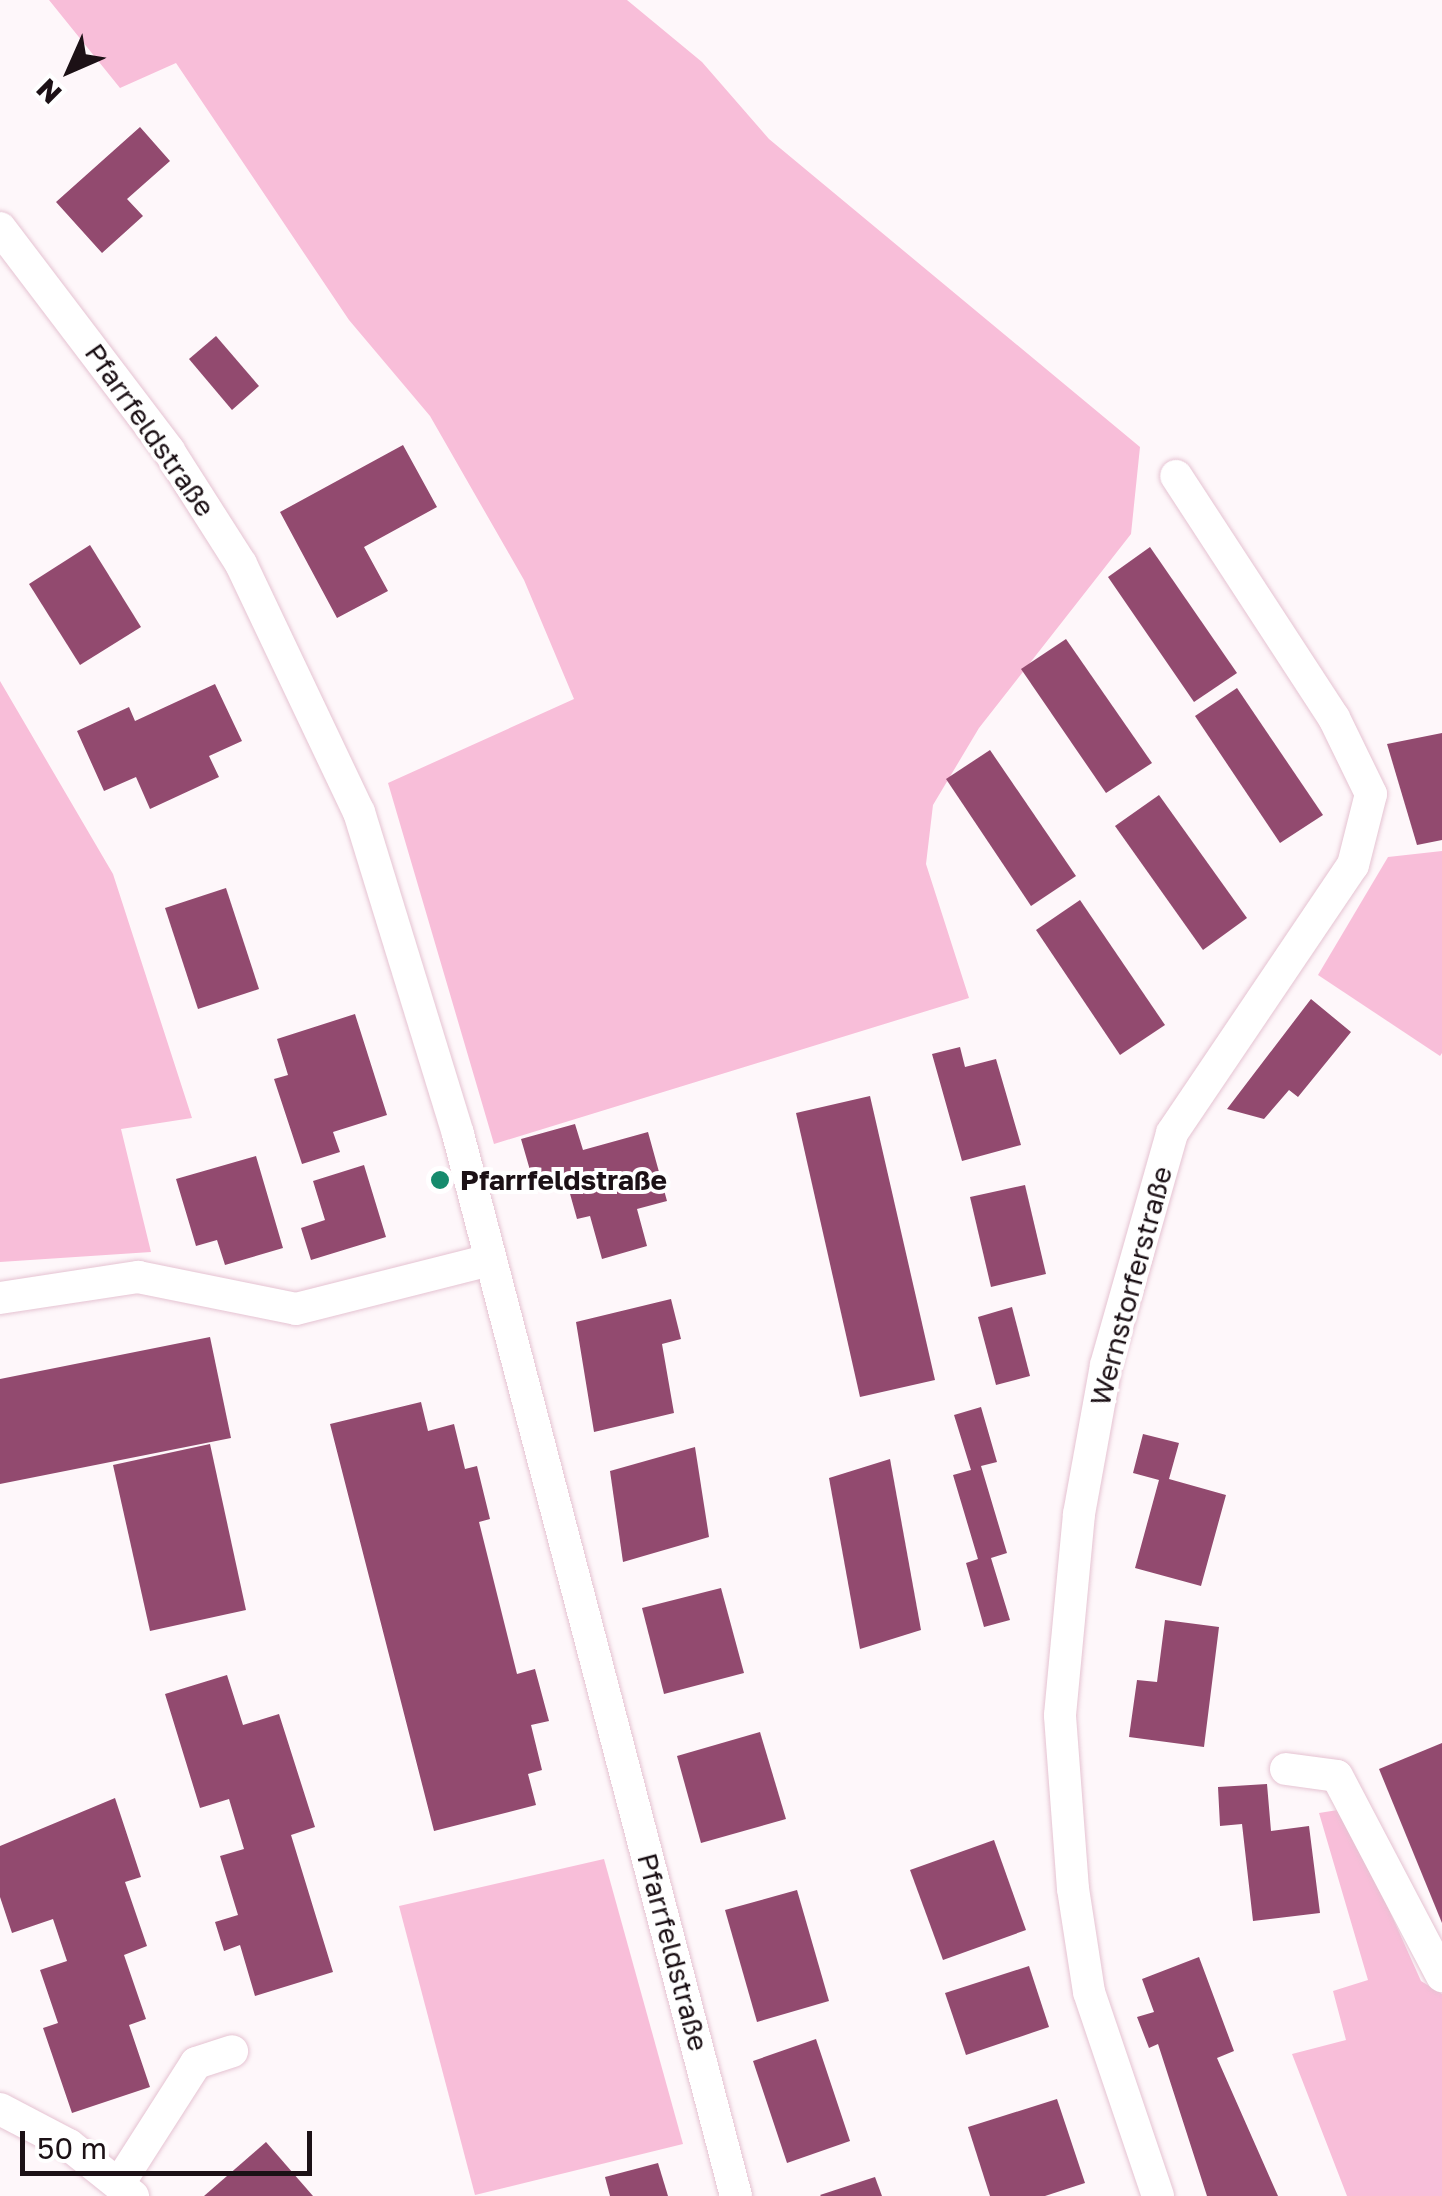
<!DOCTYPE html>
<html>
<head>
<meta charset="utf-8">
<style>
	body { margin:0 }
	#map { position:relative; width:1442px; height:2196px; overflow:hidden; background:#fef7fa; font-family:"Golos Text",sans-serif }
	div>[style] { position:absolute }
	.green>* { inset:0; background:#f8bed9 }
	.building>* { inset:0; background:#924a6f }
	.roads { filter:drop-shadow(0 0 2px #e5c3d2) drop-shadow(0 0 2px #e5c3d2) }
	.street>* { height:32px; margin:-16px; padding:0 16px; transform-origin:16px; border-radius:16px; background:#fff }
	.dots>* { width:28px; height:28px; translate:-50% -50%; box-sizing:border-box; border:5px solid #fff; border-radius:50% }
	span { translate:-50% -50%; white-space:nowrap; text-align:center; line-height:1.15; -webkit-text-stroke:8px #fff; paint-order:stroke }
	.street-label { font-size:28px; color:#1c1116 }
	.poi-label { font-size:28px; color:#1c1116; font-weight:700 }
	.left { translate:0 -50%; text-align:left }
	.north { position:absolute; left:20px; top:20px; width:100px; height:100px; -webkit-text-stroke:8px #fff; paint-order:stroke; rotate:225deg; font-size:28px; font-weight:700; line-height:40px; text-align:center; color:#1c1116 }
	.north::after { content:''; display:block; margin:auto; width:35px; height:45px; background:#1c1116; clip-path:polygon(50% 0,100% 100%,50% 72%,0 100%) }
	.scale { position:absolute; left:20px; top:2131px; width:292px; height:45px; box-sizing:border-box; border:5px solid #1c1116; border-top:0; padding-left:12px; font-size:30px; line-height:35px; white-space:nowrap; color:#1c1116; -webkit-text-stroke:8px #fff; paint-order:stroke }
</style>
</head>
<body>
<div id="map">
	<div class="green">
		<div style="clip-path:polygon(49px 0,627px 0,702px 62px,769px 139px,1140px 447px,1131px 534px,979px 728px,933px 805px,926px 864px,969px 998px,494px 1144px,388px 783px,574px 699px,524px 580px,430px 416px,349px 320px,176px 63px,120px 88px)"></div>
		<div style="clip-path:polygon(0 681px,113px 874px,192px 1118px,121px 1129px,151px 1252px,0 1262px)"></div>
		<div style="clip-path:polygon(1442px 851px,1442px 1053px,1440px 1056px,1318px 975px,1388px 857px)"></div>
		<div style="clip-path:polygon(1344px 1809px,1421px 1981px,1442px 1994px,1442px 2196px,1347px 2196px,1292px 2054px,1346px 2040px,1333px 1991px,1368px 1980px,1319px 1813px)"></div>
		<div style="clip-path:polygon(604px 1859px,683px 2144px,475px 2195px,399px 1906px)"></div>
	</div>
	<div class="building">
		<div style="clip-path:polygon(140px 127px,170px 161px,127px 199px,143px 216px,102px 253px,56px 202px)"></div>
		<div style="clip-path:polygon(216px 336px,259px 386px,232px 410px,189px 359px)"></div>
		<div style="clip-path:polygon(403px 445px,437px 507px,364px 547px,388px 591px,337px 618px,280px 512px)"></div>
		<div style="clip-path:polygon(90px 545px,141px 627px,80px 665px,29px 584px)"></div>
		<div style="clip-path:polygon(1150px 547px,1237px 673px,1194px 702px,1108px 577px)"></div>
		<div style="clip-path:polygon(1066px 639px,1152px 763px,1106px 793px,1021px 669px)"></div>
		<div style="clip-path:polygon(215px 684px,242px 741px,209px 756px,219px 777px,150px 809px,136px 777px,104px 791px,77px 731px,129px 707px,135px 721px)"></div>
		<div style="clip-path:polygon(1237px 688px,1323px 815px,1280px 843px,1195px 716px)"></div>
		<div style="clip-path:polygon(1442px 733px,1442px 840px,1417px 845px,1387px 744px)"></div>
		<div style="clip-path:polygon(990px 750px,1076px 876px,1031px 906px,946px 779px)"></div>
		<div style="clip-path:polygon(1159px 795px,1247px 918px,1203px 950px,1115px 826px)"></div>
		<div style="clip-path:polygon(226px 888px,259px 989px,198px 1009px,165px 908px)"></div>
		<div style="clip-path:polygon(1080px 900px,1165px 1025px,1120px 1055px,1036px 930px)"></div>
		<div style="clip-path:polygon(1311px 999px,1351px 1032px,1298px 1097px,1289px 1090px,1264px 1119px,1227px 1109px)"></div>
		<div style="clip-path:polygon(355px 1014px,387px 1115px,333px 1132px,340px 1152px,302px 1164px,274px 1079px,288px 1075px,277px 1039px)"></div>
		<div style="clip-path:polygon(960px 1047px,965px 1067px,996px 1059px,1021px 1145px,962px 1161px,932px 1054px)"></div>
		<div style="clip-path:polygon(870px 1096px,935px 1380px,860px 1397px,796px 1113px)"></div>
		<div style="clip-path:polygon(575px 1124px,583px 1150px,648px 1132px,667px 1201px,637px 1209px,647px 1246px,602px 1259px,590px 1216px,577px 1219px,567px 1183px,536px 1191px,521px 1139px)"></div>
		<div style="clip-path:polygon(256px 1156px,283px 1248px,225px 1265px,217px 1240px,196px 1246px,176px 1179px)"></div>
		<div style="clip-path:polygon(364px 1165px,386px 1237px,311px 1260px,301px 1228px,325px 1220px,313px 1181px)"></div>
		<div style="clip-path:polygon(1025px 1185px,1046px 1274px,991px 1287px,970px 1197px)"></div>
		<div style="clip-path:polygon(671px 1299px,681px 1339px,662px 1344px,674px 1413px,594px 1432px,576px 1322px)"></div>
		<div style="clip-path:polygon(1012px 1307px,1030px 1376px,996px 1385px,978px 1317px)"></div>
		<div style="clip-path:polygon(210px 1337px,231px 1438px,0 1484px,0 1379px)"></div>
		<div style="clip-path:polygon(421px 1402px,428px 1431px,454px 1424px,465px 1469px,477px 1466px,490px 1519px,479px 1522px,517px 1674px,535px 1669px,549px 1721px,531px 1725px,542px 1770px,528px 1774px,536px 1805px,434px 1831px,330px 1424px)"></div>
		<div style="clip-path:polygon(981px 1407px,997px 1462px,981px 1466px,1007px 1553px,991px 1558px,1010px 1620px,984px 1627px,966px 1563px,978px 1559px,953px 1475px,971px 1470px,954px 1415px)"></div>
		<div style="clip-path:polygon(1143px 1434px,1179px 1443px,1169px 1479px,1226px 1495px,1201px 1586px,1135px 1568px,1159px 1480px,1133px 1473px)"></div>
		<div style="clip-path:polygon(210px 1444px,246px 1610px,150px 1631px,113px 1465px)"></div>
		<div style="clip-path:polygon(695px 1447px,709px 1537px,623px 1562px,610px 1471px)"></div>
		<div style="clip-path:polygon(890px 1459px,921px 1630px,860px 1649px,829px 1478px)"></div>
		<div style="clip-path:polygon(721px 1588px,744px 1673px,664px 1694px,642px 1608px)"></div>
		<div style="clip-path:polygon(1165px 1620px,1219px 1627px,1204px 1747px,1129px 1737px,1137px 1680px,1157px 1682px)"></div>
		<div style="clip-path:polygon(227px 1675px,243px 1725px,279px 1714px,315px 1827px,291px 1835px,333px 1972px,255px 1996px,240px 1945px,224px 1951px,215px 1922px,238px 1915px,220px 1856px,244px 1849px,229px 1799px,200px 1808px,165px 1694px)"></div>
		<div style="clip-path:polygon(760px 1732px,786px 1819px,701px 1843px,677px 1756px)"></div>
		<div style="clip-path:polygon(1442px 1743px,1442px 1923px,1379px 1769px)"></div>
		<div style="clip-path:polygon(1267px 1784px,1271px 1831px,1309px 1826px,1320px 1913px,1253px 1921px,1242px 1824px,1220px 1826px,1218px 1787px)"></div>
		<div style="clip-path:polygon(115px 1798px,141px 1877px,125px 1882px,147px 1946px,124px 1955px,146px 2019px,129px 2025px,150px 2087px,72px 2113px,43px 2028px,58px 2023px,40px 1970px,67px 1961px,53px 1919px,12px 1933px,0 1897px,0 1846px)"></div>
		<div style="clip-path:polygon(994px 1840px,1026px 1930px,943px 1960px,910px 1870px)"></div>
		<div style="clip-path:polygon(797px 1890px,829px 2001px,757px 2022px,725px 1910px)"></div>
		<div style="clip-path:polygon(1199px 1957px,1234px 2051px,1217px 2058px,1278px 2196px,1207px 2196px,1158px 2044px,1149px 2048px,1137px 2017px,1154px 2012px,1142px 1979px)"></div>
		<div style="clip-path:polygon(1029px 1966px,1049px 2027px,966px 2055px,945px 1993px)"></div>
		<div style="clip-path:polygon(816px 2039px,850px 2141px,787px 2163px,753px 2061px)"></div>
		<div style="clip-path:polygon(1057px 2099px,1085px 2183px,1045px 2196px,990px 2196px,968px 2127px)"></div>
		<div style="clip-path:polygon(266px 2142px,313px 2196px,204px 2196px)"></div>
		<div style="clip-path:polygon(658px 2163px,668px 2196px,610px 2196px,605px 2177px)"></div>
		<div style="clip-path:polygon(875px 2177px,882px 2196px,821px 2196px,820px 2195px)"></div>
	</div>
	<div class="roads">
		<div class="street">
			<div style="left:0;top:228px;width:280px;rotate:52.8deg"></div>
			<div style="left:169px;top:451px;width:134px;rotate:57.5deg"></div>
			<div style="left:241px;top:564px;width:275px;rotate:64.6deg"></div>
			<div style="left:359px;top:812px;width:337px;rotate:72.9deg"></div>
			<div style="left:458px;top:1134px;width:1098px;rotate:75.33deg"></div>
			<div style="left:0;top:1298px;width:140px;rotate:-8.7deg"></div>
			<div style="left:138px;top:1277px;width:161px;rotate:11.4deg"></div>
			<div style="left:296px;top:1309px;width:199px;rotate:-14.2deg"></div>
			<div style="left:1286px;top:1769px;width:51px;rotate:7.8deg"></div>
			<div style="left:1337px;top:1776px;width:226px;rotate:62.3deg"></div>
			<div style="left:0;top:2109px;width:78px;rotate:27.6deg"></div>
			<div style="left:69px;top:2145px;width:82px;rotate:38.6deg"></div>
			<div style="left:120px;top:2182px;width:141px;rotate:-57.4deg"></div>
			<div style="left:196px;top:2063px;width:38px;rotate:-18deg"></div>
			<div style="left:1158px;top:2196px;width:215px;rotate:-108.7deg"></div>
			<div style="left:1089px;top:1992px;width:104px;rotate:-98.8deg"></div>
			<div style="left:1073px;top:1889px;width:174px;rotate:-94.3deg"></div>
			<div style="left:1060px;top:1715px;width:202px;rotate:-84.6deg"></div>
			<div style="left:1079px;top:1514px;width:151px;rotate:-79.7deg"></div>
			<div style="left:1106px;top:1365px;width:241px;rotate:-74.1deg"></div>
			<div style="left:1172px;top:1133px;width:323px;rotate:-56deg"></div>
			<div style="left:1353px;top:865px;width:73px;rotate:-75.8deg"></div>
			<div style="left:1371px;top:794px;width:85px;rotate:-116deg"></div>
			<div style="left:1334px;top:718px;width:289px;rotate:-123.1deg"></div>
		</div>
	</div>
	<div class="dots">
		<div style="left:440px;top:1180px;background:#168b6d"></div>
	</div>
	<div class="street-label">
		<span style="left:150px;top:430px;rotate:55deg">Pfarrfeldstraße</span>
		<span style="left:1131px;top:1286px;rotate:-75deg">Wernstorferstraße</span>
		<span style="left:673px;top:1952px;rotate:75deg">Pfarrfeldstraße</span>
	</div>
	<div class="poi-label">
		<span class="left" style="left:460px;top:1180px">Pfarrfeldstraße</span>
	</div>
	<div class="north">N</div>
	<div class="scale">50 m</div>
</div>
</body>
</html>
